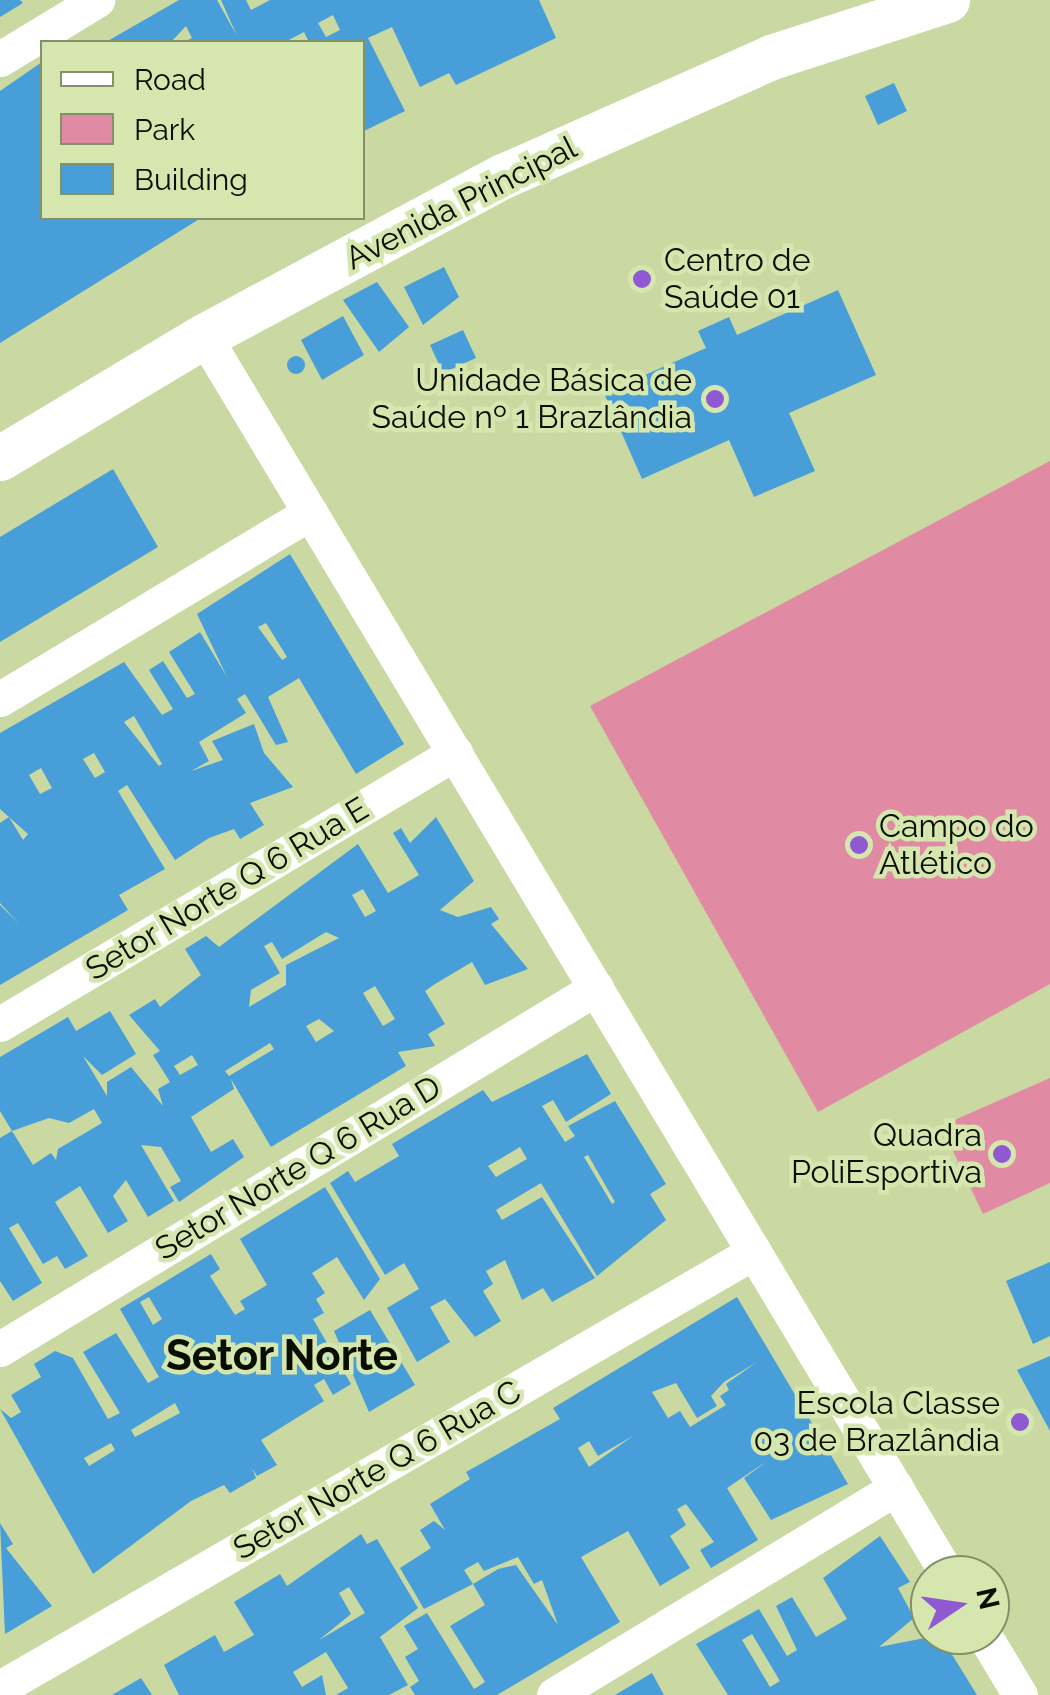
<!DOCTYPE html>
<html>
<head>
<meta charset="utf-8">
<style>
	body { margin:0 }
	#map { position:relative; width:1050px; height:1695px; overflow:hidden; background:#c9d9a1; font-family:Raleway,sans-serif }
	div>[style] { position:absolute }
	.green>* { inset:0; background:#e18aa4 }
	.building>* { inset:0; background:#479ed9 }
	.round { border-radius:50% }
	.minor>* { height:35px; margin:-17.5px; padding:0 17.5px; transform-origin:17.5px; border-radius:17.5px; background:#fff }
	.tertiary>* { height:45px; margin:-22.5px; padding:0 22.5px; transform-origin:22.5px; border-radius:22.5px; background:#fff }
	.dots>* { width:28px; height:28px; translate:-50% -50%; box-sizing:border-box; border:5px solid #d5e6ae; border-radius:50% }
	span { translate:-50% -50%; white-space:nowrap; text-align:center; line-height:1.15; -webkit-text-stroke:9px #d5e6ae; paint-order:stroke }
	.street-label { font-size:32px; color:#090e00 }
	.poi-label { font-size:32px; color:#090e00 }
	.left { translate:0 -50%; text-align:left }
	.right { translate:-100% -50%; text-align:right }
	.district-label { font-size:42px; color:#090e00; font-weight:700 }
	.legend { position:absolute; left:40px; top:40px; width:325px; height:180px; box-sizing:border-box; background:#d5e6ae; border:2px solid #839068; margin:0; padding:12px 18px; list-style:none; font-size:30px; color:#090e00 }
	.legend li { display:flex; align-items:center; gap:20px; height:50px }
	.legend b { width:50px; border:2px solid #839068 }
	.north { position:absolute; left:910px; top:1555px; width:100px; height:100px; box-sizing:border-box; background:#d5e6ae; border:2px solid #839068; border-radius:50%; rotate:77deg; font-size:28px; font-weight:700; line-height:40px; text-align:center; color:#090e00 }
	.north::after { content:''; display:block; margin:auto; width:35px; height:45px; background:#8e59d1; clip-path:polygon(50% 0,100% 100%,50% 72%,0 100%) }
</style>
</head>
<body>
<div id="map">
	<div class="green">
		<div style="clip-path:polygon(1050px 461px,1050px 984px,818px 1112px,590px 706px)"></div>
		<div style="clip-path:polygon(1050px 1078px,1050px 1183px,983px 1214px,941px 1126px)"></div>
	</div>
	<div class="building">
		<div style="clip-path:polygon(0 0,20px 0,23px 3px,0 17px)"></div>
		<div style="clip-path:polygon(evenodd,179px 0,217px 0,237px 36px,221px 0,246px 0,251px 10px,270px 0,539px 0,556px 38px,456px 85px,449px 73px,420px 87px,392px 27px,368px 38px,405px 111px,362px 132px,362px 42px,309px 42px,304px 32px,285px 42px,184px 42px,192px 38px,186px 26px,171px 42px,106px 42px,179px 0,333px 15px,340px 30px,326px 37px,318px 23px,333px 15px)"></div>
		<div style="clip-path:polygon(42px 62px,42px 218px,201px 218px,0 343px,0 91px)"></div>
		<div style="clip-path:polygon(894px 83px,907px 111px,878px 125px,865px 96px)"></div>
		<div style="clip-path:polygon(444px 267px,459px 297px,423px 325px,404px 287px)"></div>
		<div style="clip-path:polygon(377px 282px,409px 327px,379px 352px,343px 300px)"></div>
		<div style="clip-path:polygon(838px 290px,876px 375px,789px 413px,815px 471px,754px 497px,729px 440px,642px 479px,604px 393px,706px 348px,698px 331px,729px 317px,737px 335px)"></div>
		<div style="clip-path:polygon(343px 316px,364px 355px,322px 380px,301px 340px)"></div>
		<div style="clip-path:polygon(463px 330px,476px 358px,443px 373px,430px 345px)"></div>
		<div class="round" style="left:287px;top:356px;width:18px;height:18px"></div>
		<div style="clip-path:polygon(113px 469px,158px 547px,0 642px,0 537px)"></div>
		<div style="clip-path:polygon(evenodd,290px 554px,404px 744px,356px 774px,299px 678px,268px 697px,288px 742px,276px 745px,245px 694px,237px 699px,246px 713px,199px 742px,209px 761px,191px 771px,223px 760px,212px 741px,254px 724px,264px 753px,293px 787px,250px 803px,264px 825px,240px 839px,234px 829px,209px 838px,175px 860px,127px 785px,118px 791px,165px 869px,119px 895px,128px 910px,0 985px,0 905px,19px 924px,0 903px,0 823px,9px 817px,23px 840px,28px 834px,0 809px,0 733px,124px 662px,162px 715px,173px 709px,149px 670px,163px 661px,187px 698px,195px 694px,169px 652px,200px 632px,227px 677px,197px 614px,290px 554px,266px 623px,287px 657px,282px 660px,258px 627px,266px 623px,290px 554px,134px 716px,162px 764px,159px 766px,124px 722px,134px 716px,290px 554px,94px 753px,105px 772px,95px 778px,83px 759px,94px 753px,290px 554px,41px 768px,52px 788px,40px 794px,29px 775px,41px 768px)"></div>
		<div style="clip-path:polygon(evenodd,436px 817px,474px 881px,440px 910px,458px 917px,491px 907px,499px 919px,491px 924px,528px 969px,485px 985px,472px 962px,435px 984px,425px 991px,445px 1024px,428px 1034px,435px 1046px,398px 1052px,406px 1066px,271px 1147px,231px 1079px,234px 1089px,191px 1117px,211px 1152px,233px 1139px,244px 1157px,179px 1202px,170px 1187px,181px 1181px,161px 1147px,141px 1145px,174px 1201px,148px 1217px,126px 1180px,113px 1196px,128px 1221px,108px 1233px,80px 1186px,55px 1202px,88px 1256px,65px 1269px,57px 1256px,43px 1264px,18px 1223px,9px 1228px,42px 1283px,13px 1301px,0 1281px,0 1172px,10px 1178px,0 1172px,0 1138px,12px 1131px,33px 1165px,51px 1153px,56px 1160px,58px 1149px,102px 1123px,94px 1109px,69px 1123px,49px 1118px,12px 1131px,0 1111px,0 1057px,68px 1017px,76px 1031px,110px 1011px,136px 1054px,102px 1075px,83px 1056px,107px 1096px,107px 1082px,131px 1067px,163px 1106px,158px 1089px,170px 1082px,153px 1055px,160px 1051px,129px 1015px,155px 999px,160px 1007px,201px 975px,185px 949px,206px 936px,219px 947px,358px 844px,388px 893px,419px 875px,393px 833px,401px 828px,410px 843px,436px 817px,363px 889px,376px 911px,365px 917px,352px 895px,363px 889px,436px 817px,326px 932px,339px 938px,286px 965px,286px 985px,249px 1007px,251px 990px,280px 973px,264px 946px,272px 942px,282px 959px,326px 932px,436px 817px,375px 986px,395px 1019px,383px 1026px,363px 993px,375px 986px,436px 817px,319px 1019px,334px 1031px,316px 1042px,306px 1026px,319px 1019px,436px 817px,270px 1043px,274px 1049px,229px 1076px,225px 1071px,270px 1043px,436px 817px,192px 1055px,198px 1065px,180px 1075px,174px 1066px,192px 1055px)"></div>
		<div style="clip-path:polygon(evenodd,587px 1054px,611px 1094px,566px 1122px,553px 1100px,542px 1106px,565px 1142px,575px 1136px,568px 1126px,615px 1101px,666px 1184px,650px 1194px,666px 1220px,597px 1276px,541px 1183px,496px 1210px,502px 1220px,542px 1197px,595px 1278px,552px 1302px,543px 1288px,522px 1300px,505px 1260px,486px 1271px,493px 1284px,483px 1291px,501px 1321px,475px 1337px,445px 1299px,430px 1307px,450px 1342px,417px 1362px,387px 1308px,419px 1289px,404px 1263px,385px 1275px,330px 1183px,348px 1171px,355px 1182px,399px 1156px,392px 1144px,483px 1090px,492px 1102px,587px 1054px,520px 1147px,527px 1159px,496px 1177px,488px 1166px,520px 1147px,587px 1054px,588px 1155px,615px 1202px,612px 1204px,584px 1157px,588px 1155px)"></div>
		<div style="clip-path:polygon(evenodd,325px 1187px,380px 1279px,364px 1300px,337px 1257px,312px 1273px,325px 1293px,316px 1299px,324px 1313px,313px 1319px,351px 1384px,333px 1395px,324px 1379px,314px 1385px,324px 1401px,261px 1440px,277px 1465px,257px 1476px,252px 1468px,256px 1478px,230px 1493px,224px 1485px,191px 1501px,93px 1574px,0 1409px,11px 1418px,21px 1412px,11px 1395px,41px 1377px,34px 1364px,55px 1351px,73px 1358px,108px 1419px,120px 1413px,83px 1352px,116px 1333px,148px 1383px,159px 1377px,120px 1309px,211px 1254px,220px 1269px,210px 1276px,235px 1315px,245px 1309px,240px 1301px,267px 1285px,240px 1239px,325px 1187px,149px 1297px,162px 1319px,153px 1325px,140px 1302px,149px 1297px,325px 1187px,175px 1403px,180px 1413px,135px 1437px,131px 1430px,175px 1403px,325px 1187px,111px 1443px,115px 1450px,89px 1466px,84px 1458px,111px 1443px)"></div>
		<div style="clip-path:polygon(1050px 1262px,1050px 1336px,1033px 1344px,1006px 1281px)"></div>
		<div style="clip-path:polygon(evenodd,737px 1297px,848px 1484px,771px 1520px,744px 1478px,770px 1459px,727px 1488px,758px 1540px,711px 1568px,700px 1550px,714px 1542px,686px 1504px,677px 1509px,686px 1525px,670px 1536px,690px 1568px,660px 1586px,628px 1531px,581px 1557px,620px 1622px,497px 1695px,415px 1695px,410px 1687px,419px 1681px,405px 1657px,418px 1649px,404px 1626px,427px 1613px,474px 1689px,485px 1682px,450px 1626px,485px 1605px,473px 1584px,498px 1569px,516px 1565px,558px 1625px,542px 1580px,534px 1584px,518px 1557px,484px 1571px,478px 1562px,464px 1570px,473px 1584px,424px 1609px,400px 1568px,431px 1548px,420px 1530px,434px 1521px,445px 1530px,430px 1504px,470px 1479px,466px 1472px,560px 1419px,553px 1408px,737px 1297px,757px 1362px,726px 1384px,729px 1390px,720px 1396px,726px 1405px,690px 1427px,680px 1411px,668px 1418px,652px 1392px,676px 1383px,697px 1418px,717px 1406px,711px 1396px,724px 1382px,757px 1362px,737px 1297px,633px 1436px,589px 1467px,578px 1448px,589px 1441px,598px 1456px,633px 1436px)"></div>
		<div style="clip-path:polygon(370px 1310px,415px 1385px,369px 1412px,334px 1331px)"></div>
		<div style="clip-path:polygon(1050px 1356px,1050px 1431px,1017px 1370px)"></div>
		<div style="clip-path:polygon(0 1523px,13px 1544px,6px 1548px,52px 1606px,5px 1634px)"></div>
		<div style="clip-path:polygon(evenodd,361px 1534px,367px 1544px,377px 1539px,418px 1608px,380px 1637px,408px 1685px,389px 1695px,336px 1695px,348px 1688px,326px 1652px,293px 1672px,302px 1687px,322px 1675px,326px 1695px,179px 1695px,164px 1665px,215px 1635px,224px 1652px,254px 1635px,234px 1602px,280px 1574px,287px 1586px,361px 1534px,349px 1587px,365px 1613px,319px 1640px,351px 1614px,339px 1593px,349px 1587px)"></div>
		<div style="clip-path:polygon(evenodd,880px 1536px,910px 1582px,898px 1588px,914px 1618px,879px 1647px,940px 1635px,977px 1695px,728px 1695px,696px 1644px,759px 1609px,787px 1656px,797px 1650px,776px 1606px,792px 1597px,816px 1637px,847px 1619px,823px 1578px,880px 1536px,752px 1634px,780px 1681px,770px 1687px,742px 1640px,752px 1634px)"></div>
		<div style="clip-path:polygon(652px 1673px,664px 1695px,615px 1695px)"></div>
		<div style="clip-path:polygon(141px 1678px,152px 1695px,112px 1695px)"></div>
	</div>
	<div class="minor">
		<div style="left:0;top:59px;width:114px;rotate:-31.3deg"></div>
		<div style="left:204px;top:336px;width:1445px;rotate:59.02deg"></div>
		<div style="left:0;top:699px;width:362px;rotate:-31deg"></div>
		<div style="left:0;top:1024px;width:530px;rotate:-30.78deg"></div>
		<div style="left:0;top:1349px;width:697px;rotate:-31.2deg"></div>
		<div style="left:984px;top:1635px;width:70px;rotate:59deg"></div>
		<div style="left:0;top:1688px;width:871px;rotate:-30.04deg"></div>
		<div style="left:554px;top:1695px;width:400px;rotate:-31.2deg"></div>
	</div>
	<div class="tertiary">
		<div style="left:0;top:458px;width:238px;rotate:-30.9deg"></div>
		<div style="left:204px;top:336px;width:339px;rotate:-28.2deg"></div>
		<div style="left:503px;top:176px;width:293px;rotate:-23.9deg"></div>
		<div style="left:771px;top:57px;width:185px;rotate:-17.9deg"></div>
	</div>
	<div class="dots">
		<div style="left:642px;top:279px;background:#8e59d1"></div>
		<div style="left:715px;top:399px;background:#8e59d1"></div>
		<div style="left:859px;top:845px;background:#8e59d1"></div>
		<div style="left:1002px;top:1154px;background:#8e59d1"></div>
		<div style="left:1020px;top:1422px;background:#8e59d1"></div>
	</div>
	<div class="street-label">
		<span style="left:461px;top:203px;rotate:-27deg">Avenida Principal</span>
		<span style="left:227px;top:889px;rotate:-31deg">Setor Norte Q 6 Rua E</span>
		<span style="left:298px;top:1168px;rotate:-31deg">Setor Norte Q 6 Rua D</span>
		<span style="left:377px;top:1470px;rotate:-30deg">Setor Norte Q 6 Rua C</span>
	</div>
	<div class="poi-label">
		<span class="left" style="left:664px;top:279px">Centro de<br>Saúde 01</span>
		<span class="right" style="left:692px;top:399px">Unidade Básica de<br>Saúde nº 1 Brazlândia</span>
		<span class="left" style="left:879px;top:845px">Campo do<br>Atlético</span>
		<span class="right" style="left:982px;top:1154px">Quadra<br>PoliEsportiva</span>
		<span class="right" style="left:1000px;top:1422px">Escola Classe<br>03 de Brazlândia</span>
	</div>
	<div class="district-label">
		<span style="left:282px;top:1356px">Setor Norte</span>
	</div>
	<ul class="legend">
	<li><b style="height:12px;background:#fff"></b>Road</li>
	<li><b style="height:28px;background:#e18aa4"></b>Park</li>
	<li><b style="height:28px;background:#479ed9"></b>Building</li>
	</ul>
	<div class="north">N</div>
</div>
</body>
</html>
